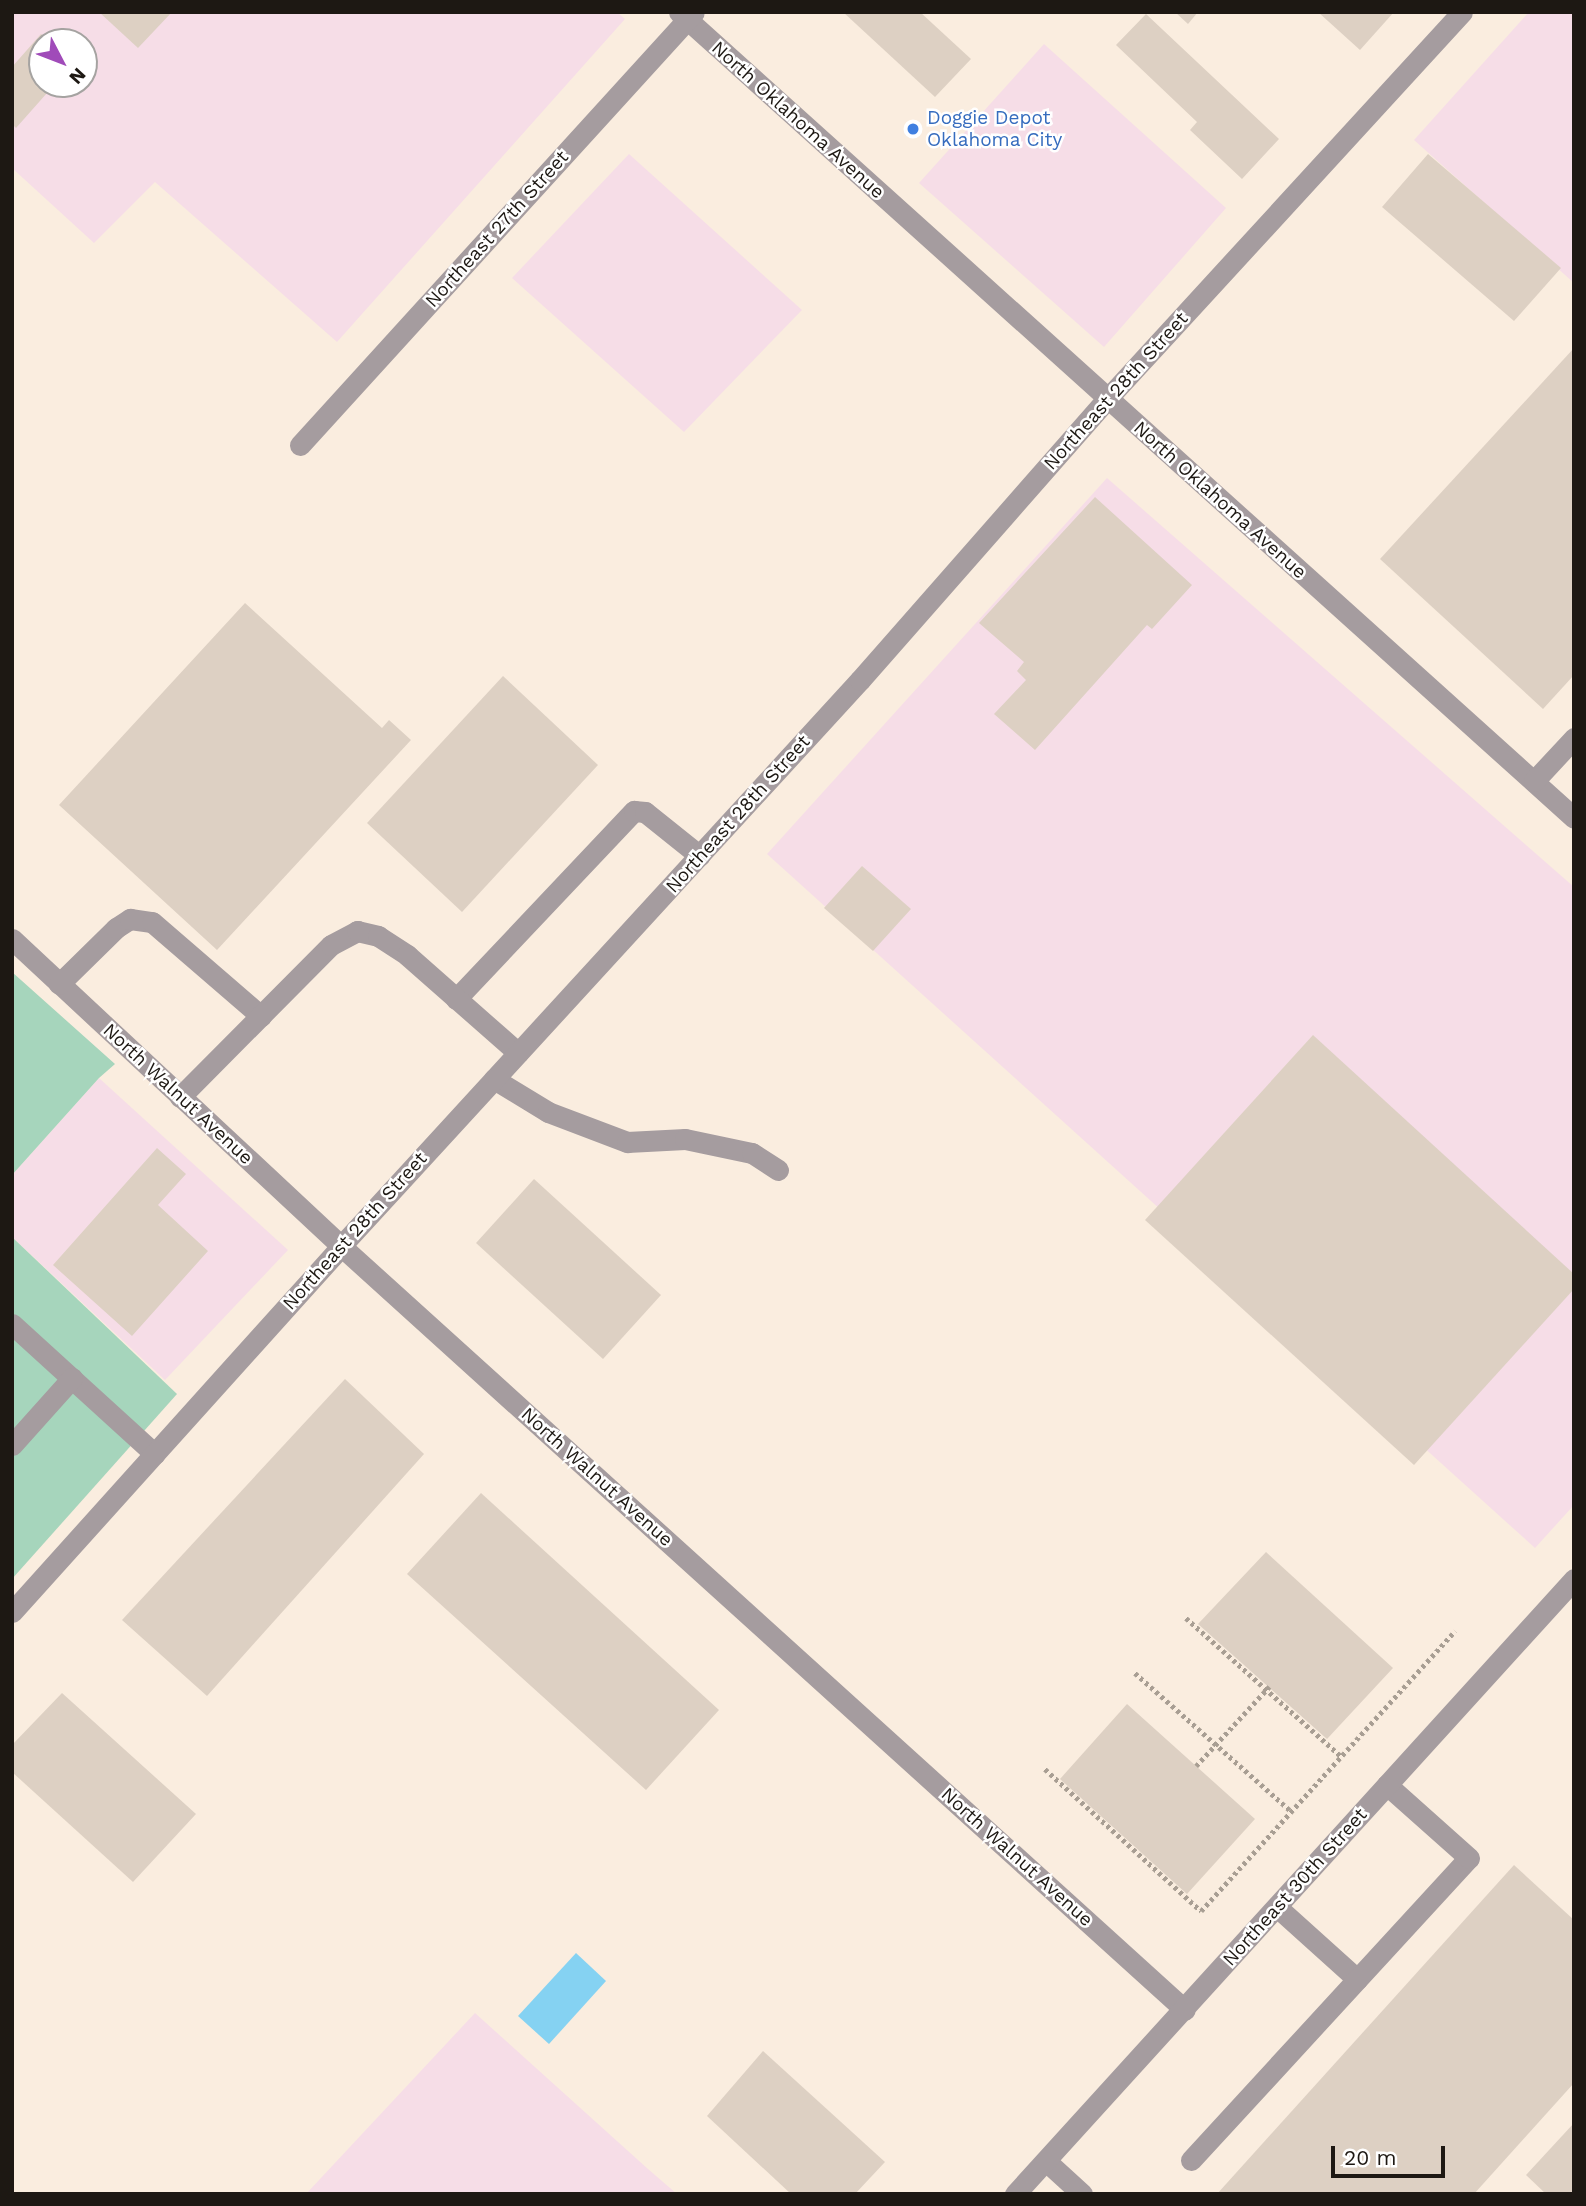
<!DOCTYPE html>
<html>
<head>
<meta charset="utf-8">
<style>
	body { margin:0 }
	#map { position:relative; width:1586px; height:2206px; overflow:hidden; background:#faeddf; font-family:"Work Sans",sans-serif }
	div>[style] { position:absolute }
	.commercial>* { inset:0; background:#f6dde7 }
	.green>* { inset:0; background:#a6d5bc }
	.water>* { inset:0; background:#85d2f2 }
	.building>* { inset:0; background:#ddd0c3 }
	.path>* { height:4.5px; margin-top:-2.25px; transform-origin:0; background:repeating-linear-gradient(90deg,#a89e93 0 3.5px,transparent 0 7px) }
	.minor>* { height:21px; margin:-10.5px; padding:0 10.5px; transform-origin:10.5px; border-radius:10.5px; background:#a59c9f }
	.dots>* { width:19px; height:19px; translate:-50% -50%; box-sizing:border-box; border:4px solid #fff; border-radius:50% }
	span { translate:-50% -50%; white-space:nowrap; text-align:center; line-height:1.15; -webkit-text-stroke:5px #fff; paint-order:stroke }
	.shop-label { font-size:19px; color:#366cbe }
	.left { translate:0 -50%; text-align:left }
	.street-label { font-size:19px; color:#1d1813 }
	.frame { position:absolute; inset:0; border:14px solid #1d1813; pointer-events:none }
	.north { position:absolute; left:28px; top:28px; width:70px; height:70px; box-sizing:border-box; background:#fff; border:2px solid #a5a3a1; border-radius:50%; rotate:132deg; font-size:19px; font-weight:700; line-height:28px; text-align:center; color:#1d1813 }
	.north::after { content:''; display:block; margin:auto; width:24px; height:32px; background:#a04bb9; clip-path:polygon(50% 0,100% 100%,50% 72%,0 100%) }
	.scale { position:absolute; left:1331px; top:2146px; width:114px; height:32px; box-sizing:border-box; border:4px solid #1d1813; border-top:0; padding-left:9px; font-size:21px; line-height:24px; white-space:nowrap; color:#1d1813; -webkit-text-stroke:5px #fff; paint-order:stroke }
</style>
</head>
<body>
<div id="map">
	<div class="commercial">
		<div style="clip-path:polygon(evenodd,12px 12px,617px 12px,625px 19px,337px 342px,155px 182px,94px 243px,12px 168px,12px 12px,42px 42px,84px 42px,84px 84px,42px 84px,42px 42px)"></div>
		<div style="clip-path:polygon(1529px 12px,1574px 12px,1574px 283px,1414px 140px)"></div>
		<div style="clip-path:polygon(1044px 44px,1226px 208px,1104px 347px,919px 183px)"></div>
		<div style="clip-path:polygon(629px 154px,802px 310px,684px 432px,512px 278px)"></div>
		<div style="clip-path:polygon(1107px 478px,1574px 887px,1574px 1505px,1535px 1548px,767px 854px)"></div>
		<div style="clip-path:polygon(99px 1078px,288px 1250px,165px 1380px,12px 1237px,12px 1175px)"></div>
		<div style="clip-path:polygon(475px 2013px,648px 2169px,677px 2194px,306px 2194px)"></div>
	</div>
	<div class="green">
		<div style="clip-path:polygon(12px 972px,115px 1064px,99px 1078px,12px 1175px)"></div>
		<div style="clip-path:polygon(12px 1237px,177px 1394px,12px 1579px)"></div>
	</div>
	<div class="water">
		<div style="clip-path:polygon(576px 1953px,606px 1981px,549px 2044px,518px 2016px)"></div>
	</div>
	<div class="building">
		<div style="clip-path:polygon(99px 12px,172px 12px,138px 48px)"></div>
		<div style="clip-path:polygon(843px 12px,920px 12px,971px 59px,935px 97px)"></div>
		<div style="clip-path:polygon(1175px 12px,1198px 12px,1188px 24px)"></div>
		<div style="clip-path:polygon(1318px 12px,1394px 12px,1360px 50px)"></div>
		<div style="clip-path:polygon(1146px 14px,1279px 139px,1242px 179px,1190px 130px,1197px 122px,1116px 45px)"></div>
		<div style="clip-path:polygon(41px 34px,51px 42px,42px 42px,42px 84px,55px 84px,16px 128px,12px 124px,12px 67px)"></div>
		<div style="clip-path:polygon(1428px 154px,1561px 268px,1514px 321px,1382px 207px)"></div>
		<div style="clip-path:polygon(1574px 348px,1574px 675px,1543px 709px,1380px 559px)"></div>
		<div style="clip-path:polygon(1095px 497px,1192px 585px,1152px 629px,1147px 625px,1035px 750px,994px 714px,1026px 680px,1017px 671px,1024px 662px,979px 623px)"></div>
		<div style="clip-path:polygon(245px 603px,382px 728px,389px 720px,411px 740px,217px 950px,59px 805px)"></div>
		<div style="clip-path:polygon(503px 676px,598px 765px,462px 912px,367px 823px)"></div>
		<div style="clip-path:polygon(862px 866px,911px 909px,873px 951px,824px 908px)"></div>
		<div style="clip-path:polygon(1313px 1035px,1574px 1274px,1574px 1289px,1414px 1465px,1145px 1220px)"></div>
		<div style="clip-path:polygon(157px 1148px,186px 1174px,158px 1205px,208px 1251px,132px 1336px,53px 1265px)"></div>
		<div style="clip-path:polygon(534px 1179px,661px 1295px,603px 1359px,476px 1243px)"></div>
		<div style="clip-path:polygon(345px 1379px,424px 1454px,207px 1696px,122px 1620px)"></div>
		<div style="clip-path:polygon(481px 1493px,719px 1710px,646px 1790px,407px 1574px)"></div>
		<div style="clip-path:polygon(1266px 1552px,1393px 1668px,1327px 1739px,1198px 1624px)"></div>
		<div style="clip-path:polygon(62px 1693px,196px 1814px,133px 1882px,12px 1772px,12px 1745px)"></div>
		<div style="clip-path:polygon(1127px 1704px,1255px 1819px,1187px 1894px,1060px 1779px)"></div>
		<div style="clip-path:polygon(1514px 1865px,1574px 1920px,1574px 2083px,1474px 2194px,1217px 2194px)"></div>
		<div style="clip-path:polygon(763px 2051px,885px 2162px,855px 2194px,791px 2194px,707px 2116px)"></div>
		<div style="clip-path:polygon(1574px 2123px,1574px 2194px,1546px 2194px,1526px 2175px)"></div>
	</div>
	<div class="path">
		<div style="left:1186px;top:1618px;width:208px;rotate:41.7deg"></div>
		<div style="left:1135px;top:1673px;width:208px;rotate:41.5deg"></div>
		<div style="left:1196px;top:1766px;width:108px;rotate:-47.3deg"></div>
		<div style="left:1045px;top:1769px;width:211px;rotate:42.3deg"></div>
		<div style="left:1201px;top:1911px;width:378px;rotate:-47.8deg"></div>
	</div>
	<div class="minor">
		<div style="left:679px;top:12px;width:1204px;rotate:42deg"></div>
		<div style="left:300px;top:445px;width:585px;rotate:-47.7deg"></div>
		<div style="left:1534px;top:781px;width:59px;rotate:-47.1deg"></div>
		<div style="left:12px;top:939px;width:450px;rotate:43deg"></div>
		<div style="left:341px;top:1246px;width:1138px;rotate:42.15deg"></div>
		<div style="left:59px;top:984px;width:80px;rotate:-44.5deg"></div>
		<div style="left:116px;top:928px;width:17px;rotate:-33deg"></div>
		<div style="left:130px;top:919px;width:22px;rotate:8deg"></div>
		<div style="left:152px;top:922px;width:144px;rotate:40.8deg"></div>
		<div style="left:456px;top:999px;width:259px;rotate:-46.6deg"></div>
		<div style="left:634px;top:811px;width:11px;rotate:5deg"></div>
		<div style="left:645px;top:812px;width:70px;rotate:38.7deg"></div>
		<div style="left:494px;top:1079px;width:63px;rotate:31.4deg"></div>
		<div style="left:548px;top:1112px;width:85px;rotate:20.8deg"></div>
		<div style="left:627px;top:1142px;width:58px;rotate:-3deg"></div>
		<div style="left:685px;top:1139px;width:68px;rotate:11.8deg"></div>
		<div style="left:752px;top:1153px;width:31px;rotate:33deg"></div>
		<div style="left:180px;top:1097px;width:214px;rotate:-45.2deg"></div>
		<div style="left:331px;top:945px;width:30px;rotate:-28deg"></div>
		<div style="left:357px;top:931px;width:22px;rotate:13deg"></div>
		<div style="left:378px;top:936px;width:35px;rotate:33deg"></div>
		<div style="left:407px;top:955px;width:148px;rotate:41.4deg"></div>
		<div style="left:12px;top:1324px;width:193px;rotate:42.3deg"></div>
		<div style="left:12px;top:1445px;width:90px;rotate:-48.2deg"></div>
		<div style="left:12px;top:1612px;width:492px;rotate:-48deg"></div>
		<div style="left:341px;top:1246px;width:768px;rotate:-47.48deg"></div>
		<div style="left:860px;top:680px;width:374px;rotate:-48.7deg"></div>
		<div style="left:1107px;top:399px;width:525px;rotate:-47.47deg"></div>
		<div style="left:1277px;top:1907px;width:108px;rotate:42deg"></div>
		<div style="left:1191px;top:2160px;width:410px;rotate:-47.4deg"></div>
		<div style="left:1469px;top:1858px;width:110px;rotate:-138.3deg"></div>
		<div style="left:1046px;top:2161px;width:49px;rotate:42.5deg"></div>
		<div style="left:1015px;top:2194px;width:831px;rotate:-47.73deg"></div>
	</div>
	<div class="dots">
		<div style="left:913px;top:129px;background:#3f7fe0"></div>
	</div>
	<div class="shop-label">
		<span class="left" style="left:927px;top:129px">Doggie Depot<br>Oklahoma City</span>
	</div>
	<div class="street-label">
		<span style="left:798px;top:120px;rotate:42deg">North Oklahoma Avenue</span>
		<span style="left:497px;top:229px;rotate:-48deg">Northeast 27th Street</span>
		<span style="left:1116px;top:391px;rotate:-48deg">Northeast 28th Street</span>
		<span style="left:1220px;top:500px;rotate:42deg">North Oklahoma Avenue</span>
		<span style="left:738px;top:814px;rotate:-48deg">Northeast 28th Street</span>
		<span style="left:178px;top:1094px;rotate:43deg">North Walnut Avenue</span>
		<span style="left:355px;top:1231px;rotate:-48deg">Northeast 28th Street</span>
		<span style="left:597px;top:1477px;rotate:42deg">North Walnut Avenue</span>
		<span style="left:1017px;top:1857px;rotate:42deg">North Walnut Avenue</span>
		<span style="left:1295px;top:1887px;rotate:-48deg">Northeast 30th Street</span>
	</div>
	<div class="frame"></div>
	<div class="north">N</div>
	<div class="scale">20 m</div>
</div>
</body>
</html>
